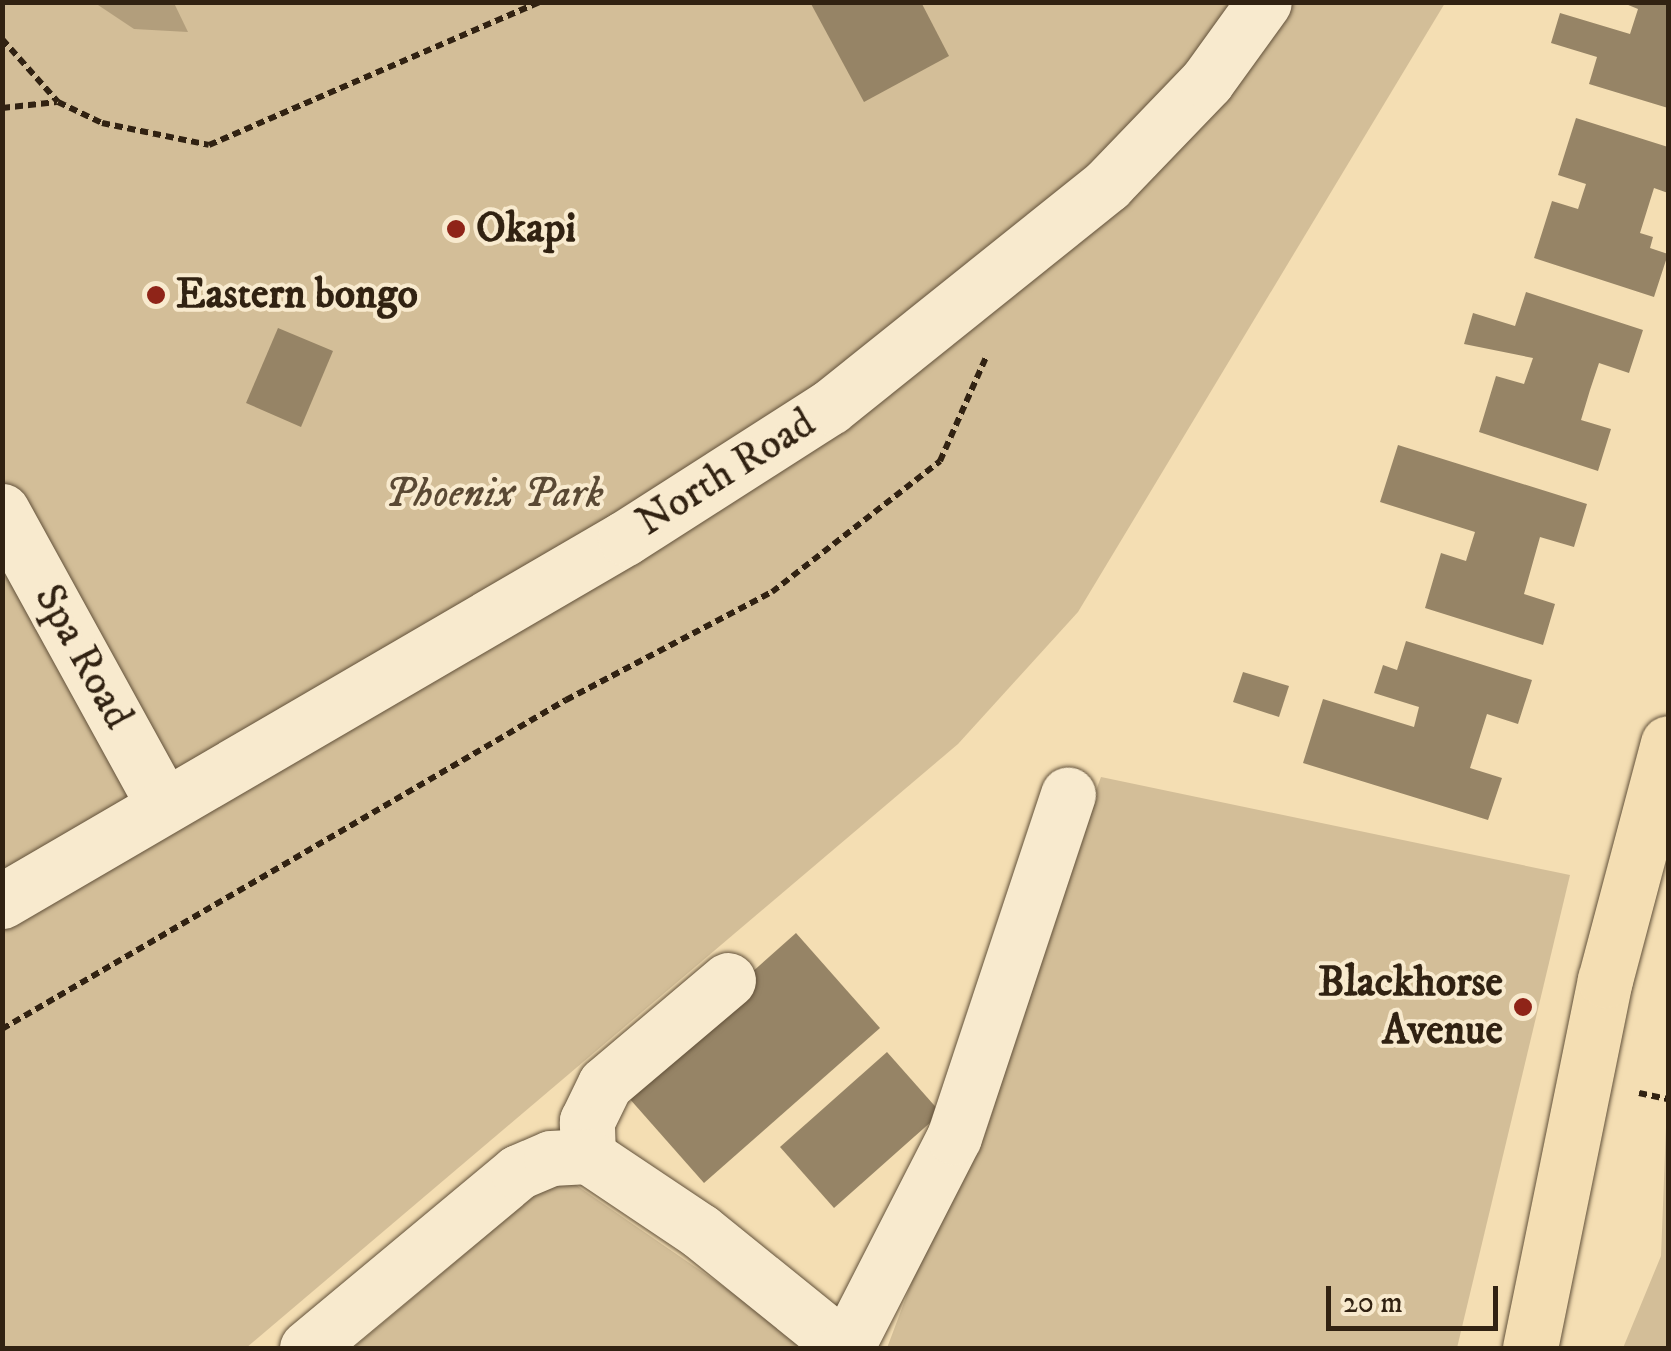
<!DOCTYPE html>
<html>
<head>
<meta charset="utf-8">
<style>
	body { margin:0 }
	#map { position:relative; width:1671px; height:1351px; overflow:hidden; background:#f4deb3; font-family:"IM FELL DW Pica",serif }
	div>[style] { position:absolute }
	.green>* { inset:0; background:#d3be98 }
	.water>* { inset:0; background:#b29e7c }
	.building>* { inset:0; background:#968466 }
	.path>* { height:6px; margin-top:-3px; transform-origin:0; background:repeating-linear-gradient(90deg,#312212 0 8px,transparent 0 13px) }
	.roads { filter:drop-shadow(0 0 2px #62513a) drop-shadow(0 0 2px #62513a) }
	.minor>* { height:55px; margin:-27.5px; padding:0 27.5px; transform-origin:27.5px; border-radius:27.5px; background:#f8eace }
	.major>* { height:55px; margin:-27.5px; padding:0 27.5px; transform-origin:27.5px; border-radius:27.5px; background:#f4deb3 }
	.dots>* { width:28px; height:28px; translate:-50% -50%; box-sizing:border-box; border:5px solid #f8eace; border-radius:50% }
	span { translate:-50% -50%; white-space:nowrap; text-align:center; line-height:1.15; -webkit-text-stroke:8px #f8eace; paint-order:stroke }
	.poi-label { font-size:42px; color:#312212; font-weight:700 }
	.left { translate:0 -50%; text-align:left }
	.right { translate:-100% -50%; text-align:right }
	.street-label { font-size:42px; color:#312212 }
	.park-label { font-size:42px; color:#5a4934; font-style:italic }
	.frame { position:absolute; inset:0; border:5px solid #312212; pointer-events:none }
	.scale { position:absolute; left:1326px; top:1286px; width:172px; height:45px; box-sizing:border-box; border:5px solid #312212; border-top:0; padding-left:12px; font-size:30px; line-height:35px; white-space:nowrap; color:#312212; -webkit-text-stroke:8px #f8eace; paint-order:stroke }
</style>
</head>
<body>
<div id="map">
	<div class="green">
		<div style="clip-path:polygon(3px 3px,1445px 3px,1078px 612px,958px 744px,246px 1348px,3px 1348px)"></div>
		<div style="clip-path:polygon(1101px 777px,1570px 875px,1457px 1348px,887px 1348px)"></div>
		<div style="clip-path:polygon(1668px 1076px,1668px 1348px,1623px 1348px,1661px 1256px)"></div>
		<div style="clip-path:polygon(560px 1174px,813px 1348px,353px 1348px)"></div>
	</div>
	<div class="water">
		<div style="clip-path:polygon(95px 3px,174px 3px,188px 32px,134px 29px)"></div>
	</div>
	<div class="building">
		<div style="clip-path:polygon(810px 2px,921px 2px,949px 56px,864px 102px)"></div>
		<div style="clip-path:polygon(1621px 2px,1668px 2px,1668px 108px,1589px 84px,1597px 57px,1551px 43px,1560px 13px,1630px 34px,1638px 9px)"></div>
		<div style="clip-path:polygon(1576px 118px,1668px 147px,1668px 193px,1654px 188px,1640px 233px,1653px 237px,1650px 248px,1668px 254px,1654px 297px,1534px 258px,1552px 201px,1578px 209px,1586px 184px,1558px 175px)"></div>
		<div style="clip-path:polygon(1526px 292px,1643px 330px,1629px 373px,1599px 363px,1590px 390px,1581px 420px,1611px 429px,1598px 471px,1479px 432px,1496px 376px,1524px 384px,1533px 358px,1464px 344px,1473px 313px,1515px 326px)"></div>
		<div style="clip-path:polygon(278px 328px,333px 351px,301px 427px,246px 403px)"></div>
		<div style="clip-path:polygon(1398px 445px,1587px 504px,1574px 547px,1540px 537px,1524px 594px,1555px 604px,1543px 645px,1425px 608px,1441px 553px,1466px 561px,1475px 532px,1380px 502px)"></div>
		<div style="clip-path:polygon(1406px 641px,1532px 680px,1518px 724px,1487px 714px,1470px 768px,1502px 778px,1488px 820px,1303px 763px,1323px 699px,1414px 727px,1419px 707px,1374px 693px,1383px 665px,1397px 670px)"></div>
		<div style="clip-path:polygon(1243px 672px,1289px 686px,1279px 717px,1233px 702px)"></div>
		<div style="clip-path:polygon(796px 933px,880px 1028px,704px 1183px,621px 1089px)"></div>
		<div style="clip-path:polygon(887px 1052px,941px 1113px,834px 1208px,780px 1147px)"></div>
	</div>
	<div class="path">
		<div style="left:2px;top:39px;width:84px;rotate:48.4deg"></div>
		<div style="left:58px;top:102px;width:49px;rotate:25.5deg"></div>
		<div style="left:102px;top:123px;width:109px;rotate:11.6deg"></div>
		<div style="left:209px;top:145px;width:361px;rotate:-23.4deg"></div>
		<div style="left:2px;top:108px;width:55px;rotate:-6.2deg"></div>
		<div style="left:2px;top:1029px;width:653px;rotate:-30.26deg"></div>
		<div style="left:566px;top:700px;width:233px;rotate:-27.7deg"></div>
		<div style="left:772px;top:592px;width:213px;rotate:-37.9deg"></div>
		<div style="left:940px;top:461px;width:116px;rotate:-66.1deg"></div>
		<div style="left:1639px;top:1093px;width:30px;rotate:12deg"></div>
	</div>
	<div class="roads">
		<div class="minor">
			<div style="left:2px;top:511px;width:334px;rotate:61.2deg"></div>
			<div style="left:2px;top:901px;width:721px;rotate:-30.23deg"></div>
			<div style="left:625px;top:538px;width:243px;rotate:-32.6deg"></div>
			<div style="left:830px;top:407px;width:355px;rotate:-38.7deg"></div>
			<div style="left:1107px;top:185px;width:144px;rotate:-46.1deg"></div>
			<div style="left:1207px;top:81px;width:97px;rotate:-54.2deg"></div>
			<div style="left:588px;top:1156px;width:35px;rotate:-92deg"></div>
			<div style="left:587px;top:1121px;width:41px;rotate:-64.1deg"></div>
			<div style="left:605px;top:1084px;width:161px;rotate:-40.2deg"></div>
			<div style="left:307px;top:1348px;width:275px;rotate:-39.8deg"></div>
			<div style="left:518px;top:1172px;width:36px;rotate:-23deg"></div>
			<div style="left:551px;top:1158px;width:37px;rotate:-3deg"></div>
			<div style="left:588px;top:1156px;width:135px;rotate:33.8deg"></div>
			<div style="left:700px;top:1231px;width:186px;rotate:38.9deg"></div>
			<div style="left:846px;top:1348px;width:237px;rotate:-62.9deg"></div>
			<div style="left:954px;top:1137px;width:361px;rotate:-71.6deg"></div>
		</div>
		<div class="major">
			<div style="left:1530px;top:1348px;width:376px;rotate:-78.5deg"></div>
			<div style="left:1605px;top:980px;width:245px;rotate:-75.1deg"></div>
		</div>
	</div>
	<div class="dots">
		<div style="left:456px;top:229px;background:#8f2418"></div>
		<div style="left:156px;top:295px;background:#8f2418"></div>
		<div style="left:1523px;top:1007px;background:#8f2418"></div>
	</div>
	<div class="poi-label">
		<span class="left" style="left:476px;top:229px">Okapi</span>
		<span class="left" style="left:176px;top:295px">Eastern bongo</span>
		<span class="right" style="left:1503px;top:1007px">Blackhorse<br>Avenue</span>
	</div>
	<div class="street-label">
		<span style="left:726px;top:473px;rotate:-32deg">North Road</span>
		<span style="left:83px;top:657px;rotate:61deg">Spa Road</span>
	</div>
	<div class="park-label">
		<span style="left:494px;top:494px">Phoenix Park</span>
	</div>
	<div class="frame"></div>
	<div class="scale">20 m</div>
</div>
</body>
</html>
